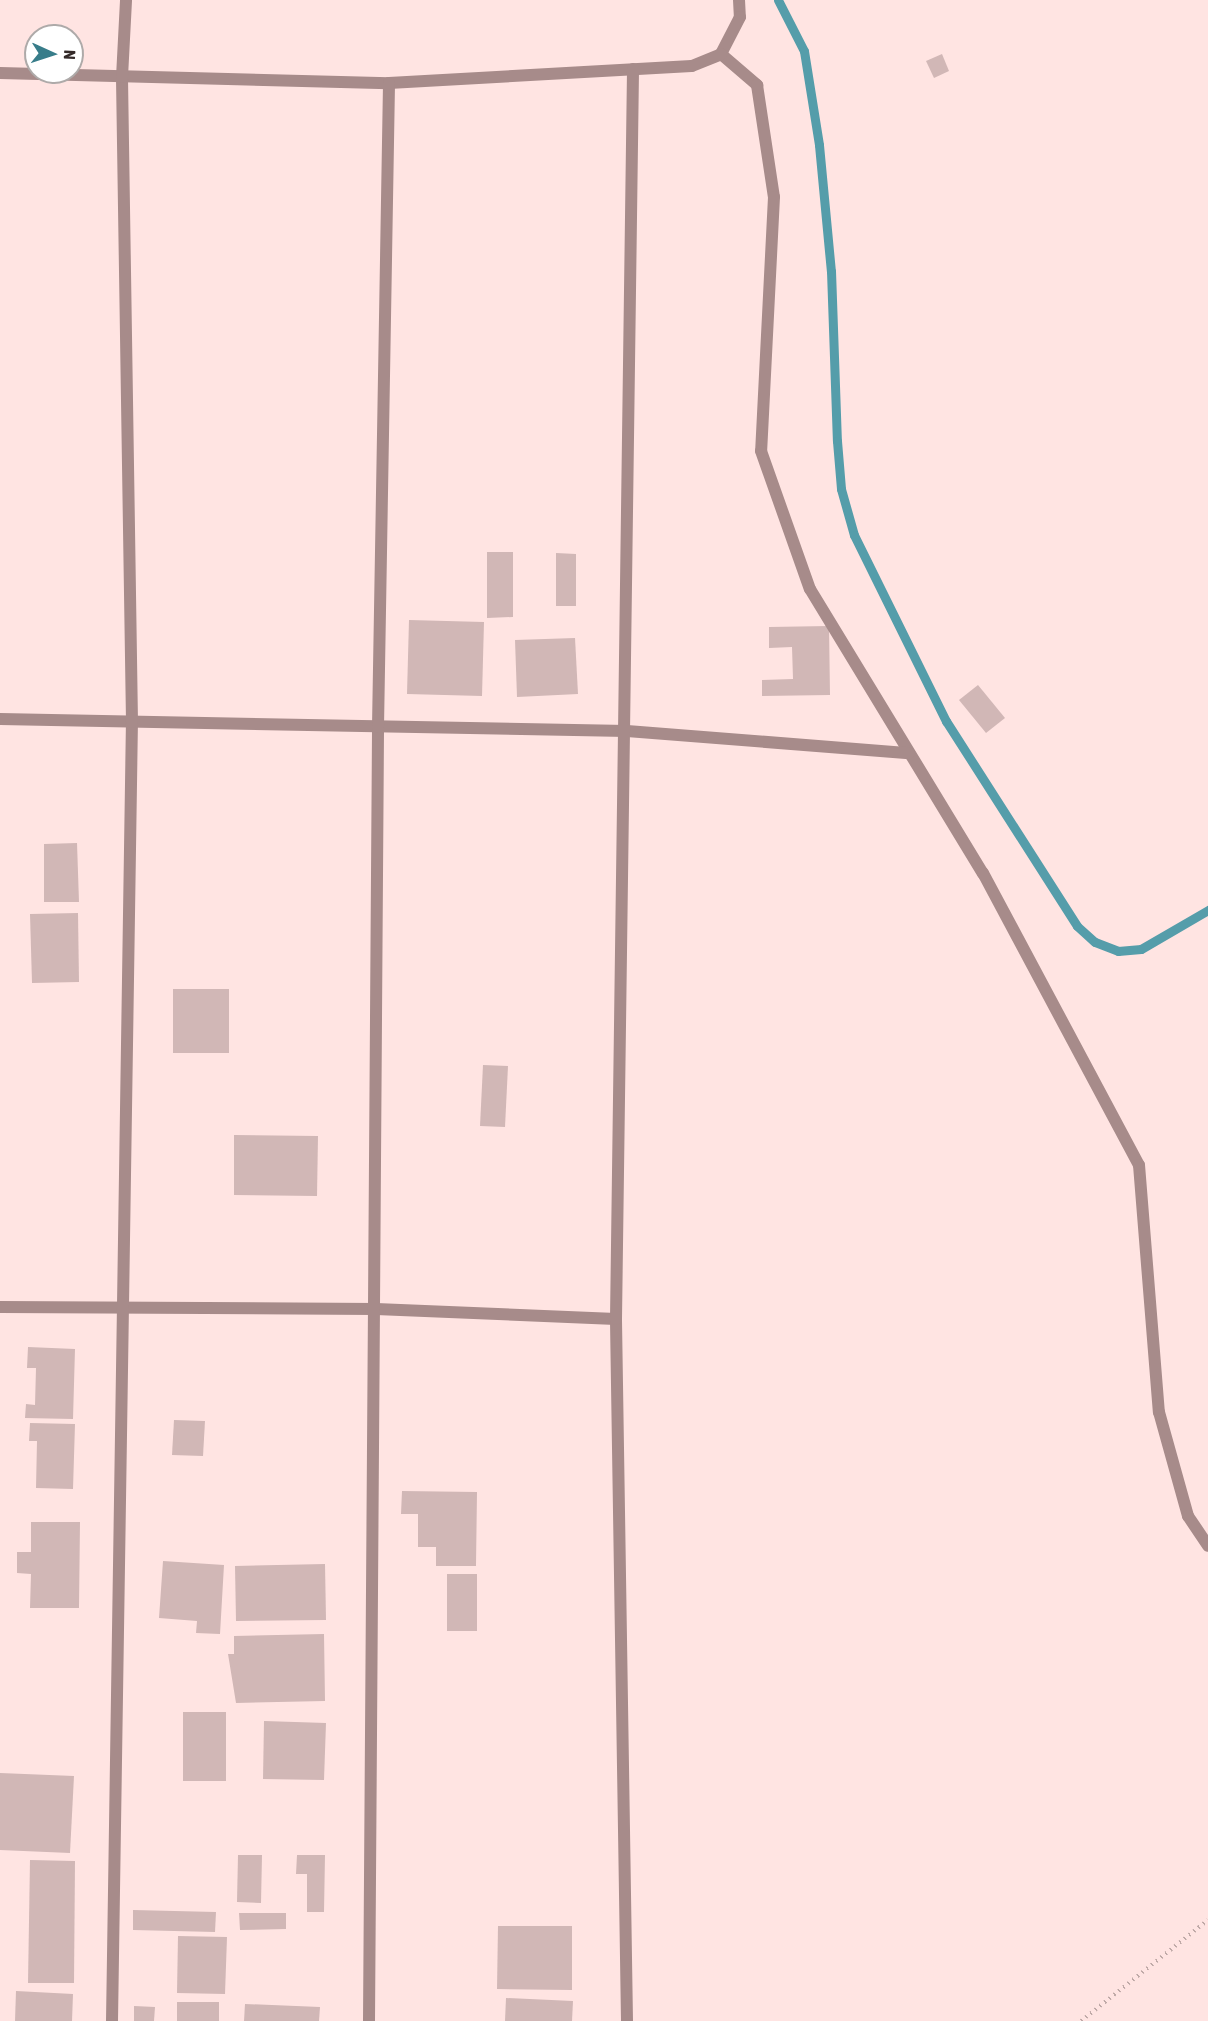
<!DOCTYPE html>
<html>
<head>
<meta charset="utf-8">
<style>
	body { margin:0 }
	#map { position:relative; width:1208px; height:2021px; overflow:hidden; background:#ffe4e2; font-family:"Asap Condensed",sans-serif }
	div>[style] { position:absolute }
	.stream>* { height:9px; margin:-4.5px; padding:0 4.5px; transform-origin:4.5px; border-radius:4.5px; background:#559daa }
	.building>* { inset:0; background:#d1b7b6 }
	.path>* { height:4px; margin-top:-2px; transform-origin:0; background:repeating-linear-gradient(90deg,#bfa9a7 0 1.5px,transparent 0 6px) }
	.minor>* { height:12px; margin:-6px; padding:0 6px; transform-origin:6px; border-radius:6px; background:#a78b8a }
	span { translate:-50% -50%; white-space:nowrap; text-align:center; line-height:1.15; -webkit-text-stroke:5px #fff; paint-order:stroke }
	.north { position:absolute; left:24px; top:24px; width:60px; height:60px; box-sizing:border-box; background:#fff; border:2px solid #aeaaa9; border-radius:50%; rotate:93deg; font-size:16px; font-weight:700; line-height:24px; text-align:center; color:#342a29 }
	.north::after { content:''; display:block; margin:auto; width:21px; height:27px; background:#387d8a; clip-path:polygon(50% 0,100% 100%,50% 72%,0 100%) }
</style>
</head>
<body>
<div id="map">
	<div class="stream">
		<div style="left:778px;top:0;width:57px;rotate:63deg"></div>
		<div style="left:804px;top:51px;width:95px;rotate:80.9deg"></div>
		<div style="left:819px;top:145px;width:127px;rotate:84.6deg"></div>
		<div style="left:831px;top:271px;width:170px;rotate:88deg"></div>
		<div style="left:837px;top:441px;width:48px;rotate:85.2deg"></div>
		<div style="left:841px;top:489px;width:48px;rotate:74.2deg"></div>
		<div style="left:854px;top:535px;width:208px;rotate:63.7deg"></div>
		<div style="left:946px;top:721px;width:243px;rotate:57.4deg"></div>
		<div style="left:1077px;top:926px;width:24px;rotate:42deg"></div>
		<div style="left:1095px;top:942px;width:25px;rotate:21deg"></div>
		<div style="left:1118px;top:951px;width:23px;rotate:-5deg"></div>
		<div style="left:1141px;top:949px;width:78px;rotate:-30.2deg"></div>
	</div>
	<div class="building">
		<div style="clip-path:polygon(942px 54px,949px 71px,934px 78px,926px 61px)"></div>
		<div style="clip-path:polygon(487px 552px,513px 552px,513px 617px,487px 618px)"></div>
		<div style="clip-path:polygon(556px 553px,576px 554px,576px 606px,556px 606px)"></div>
		<div style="clip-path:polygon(409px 620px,484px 622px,482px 696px,407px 694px)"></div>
		<div style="clip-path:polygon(829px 626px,830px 695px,762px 696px,762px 680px,793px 679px,792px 647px,769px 648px,769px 627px)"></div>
		<div style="clip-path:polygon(575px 638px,578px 694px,517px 697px,515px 640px)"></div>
		<div style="clip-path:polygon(978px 685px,1005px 718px,986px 733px,959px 700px)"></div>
		<div style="clip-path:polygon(77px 843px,79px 902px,44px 902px,44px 844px)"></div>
		<div style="clip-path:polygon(78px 913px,79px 982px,32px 983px,30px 914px)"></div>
		<div style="clip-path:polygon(173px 989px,229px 989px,229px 1053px,173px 1053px)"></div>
		<div style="clip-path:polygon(483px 1065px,508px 1066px,505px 1127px,480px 1126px)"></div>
		<div style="clip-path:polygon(234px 1135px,318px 1136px,317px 1196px,234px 1195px)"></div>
		<div style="clip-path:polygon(28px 1347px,75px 1349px,73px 1419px,25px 1418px,26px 1404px,35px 1405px,36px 1368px,27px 1368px)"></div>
		<div style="clip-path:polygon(174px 1420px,205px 1421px,203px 1456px,172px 1455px)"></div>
		<div style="clip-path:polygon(30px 1423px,75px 1424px,73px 1489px,36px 1488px,37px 1441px,29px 1441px)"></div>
		<div style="clip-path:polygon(402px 1491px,477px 1492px,476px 1566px,436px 1566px,436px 1547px,418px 1547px,418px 1514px,401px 1514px)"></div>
		<div style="clip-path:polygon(31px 1522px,80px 1522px,79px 1608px,30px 1608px,31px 1574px,17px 1573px,17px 1552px,31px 1552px)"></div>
		<div style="clip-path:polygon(163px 1561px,224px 1565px,220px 1634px,196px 1633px,197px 1621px,159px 1618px)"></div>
		<div style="clip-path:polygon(325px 1564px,326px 1620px,236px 1621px,235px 1566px)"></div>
		<div style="clip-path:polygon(447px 1574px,477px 1574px,477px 1631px,447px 1631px)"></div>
		<div style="clip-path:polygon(324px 1634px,325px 1701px,236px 1703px,228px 1654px,234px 1654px,234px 1636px)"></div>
		<div style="clip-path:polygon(183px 1712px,226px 1712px,226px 1781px,183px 1781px)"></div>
		<div style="clip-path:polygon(264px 1721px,326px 1723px,324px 1780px,263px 1779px)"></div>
		<div style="clip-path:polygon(0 1773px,74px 1776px,70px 1853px,0 1850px)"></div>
		<div style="clip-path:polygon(238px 1855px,262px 1855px,261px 1903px,237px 1902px)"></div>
		<div style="clip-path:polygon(297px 1855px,325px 1855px,324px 1912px,307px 1912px,307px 1874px,296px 1874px)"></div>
		<div style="clip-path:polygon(30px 1860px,75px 1861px,74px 1983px,28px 1983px)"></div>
		<div style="clip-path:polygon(133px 1910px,216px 1912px,215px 1932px,133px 1930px)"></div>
		<div style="clip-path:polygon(239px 1913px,286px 1913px,286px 1929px,240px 1930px)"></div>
		<div style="clip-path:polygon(498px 1926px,572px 1926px,572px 1990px,497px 1989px)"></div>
		<div style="clip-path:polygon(178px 1936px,227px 1937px,225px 1994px,177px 1993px)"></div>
		<div style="clip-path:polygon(16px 1991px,73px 1994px,72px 2021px,15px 2021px)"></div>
		<div style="clip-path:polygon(506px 1998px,573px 2001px,572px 2021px,505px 2021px)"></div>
		<div style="clip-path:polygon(177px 2002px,219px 2002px,219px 2021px,177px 2021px)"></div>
		<div style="clip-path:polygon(245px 2004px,320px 2007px,319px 2021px,244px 2021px)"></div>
		<div style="clip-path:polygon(134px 2006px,155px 2007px,154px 2021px,134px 2021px)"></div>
	</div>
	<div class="path">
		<div style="left:1081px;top:2021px;width:162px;rotate:-38.5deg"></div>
	</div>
	<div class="minor">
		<div style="left:739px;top:0;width:17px;rotate:87deg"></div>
		<div style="left:740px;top:17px;width:42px;rotate:117.2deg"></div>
		<div style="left:721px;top:54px;width:48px;rotate:40.7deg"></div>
		<div style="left:757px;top:85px;width:113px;rotate:81.4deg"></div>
		<div style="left:774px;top:197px;width:254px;rotate:92.9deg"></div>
		<div style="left:761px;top:451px;width:146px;rotate:70.5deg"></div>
		<div style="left:810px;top:589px;width:333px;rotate:58.7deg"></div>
		<div style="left:983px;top:873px;width:331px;rotate:61.9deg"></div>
		<div style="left:1139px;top:1165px;width:248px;rotate:85.4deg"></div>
		<div style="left:1159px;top:1412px;width:108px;rotate:74.4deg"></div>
		<div style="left:1188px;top:1516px;width:36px;rotate:56deg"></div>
		<div style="left:0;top:73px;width:389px;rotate:1.5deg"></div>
		<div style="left:389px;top:83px;width:303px;rotate:-3.2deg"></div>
		<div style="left:692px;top:66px;width:31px;rotate:-22deg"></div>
		<div style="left:0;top:719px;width:627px;rotate:1.1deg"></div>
		<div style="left:627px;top:731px;width:283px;rotate:4.5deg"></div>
		<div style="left:0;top:1307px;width:376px;rotate:0.3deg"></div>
		<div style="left:376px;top:1309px;width:240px;rotate:2.4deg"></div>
		<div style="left:112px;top:2021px;width:1299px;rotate:-89.12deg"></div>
		<div style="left:132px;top:722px;width:645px;rotate:-90.89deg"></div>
		<div style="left:122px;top:77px;width:77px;rotate:-87deg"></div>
		<div style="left:369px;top:2021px;width:1294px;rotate:-89.6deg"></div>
		<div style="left:378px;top:727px;width:644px;rotate:-89.02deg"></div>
		<div style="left:627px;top:2021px;width:702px;rotate:-90.9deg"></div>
		<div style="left:616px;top:1319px;width:1250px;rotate:-89.22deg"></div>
	</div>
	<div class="north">N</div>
</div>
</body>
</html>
